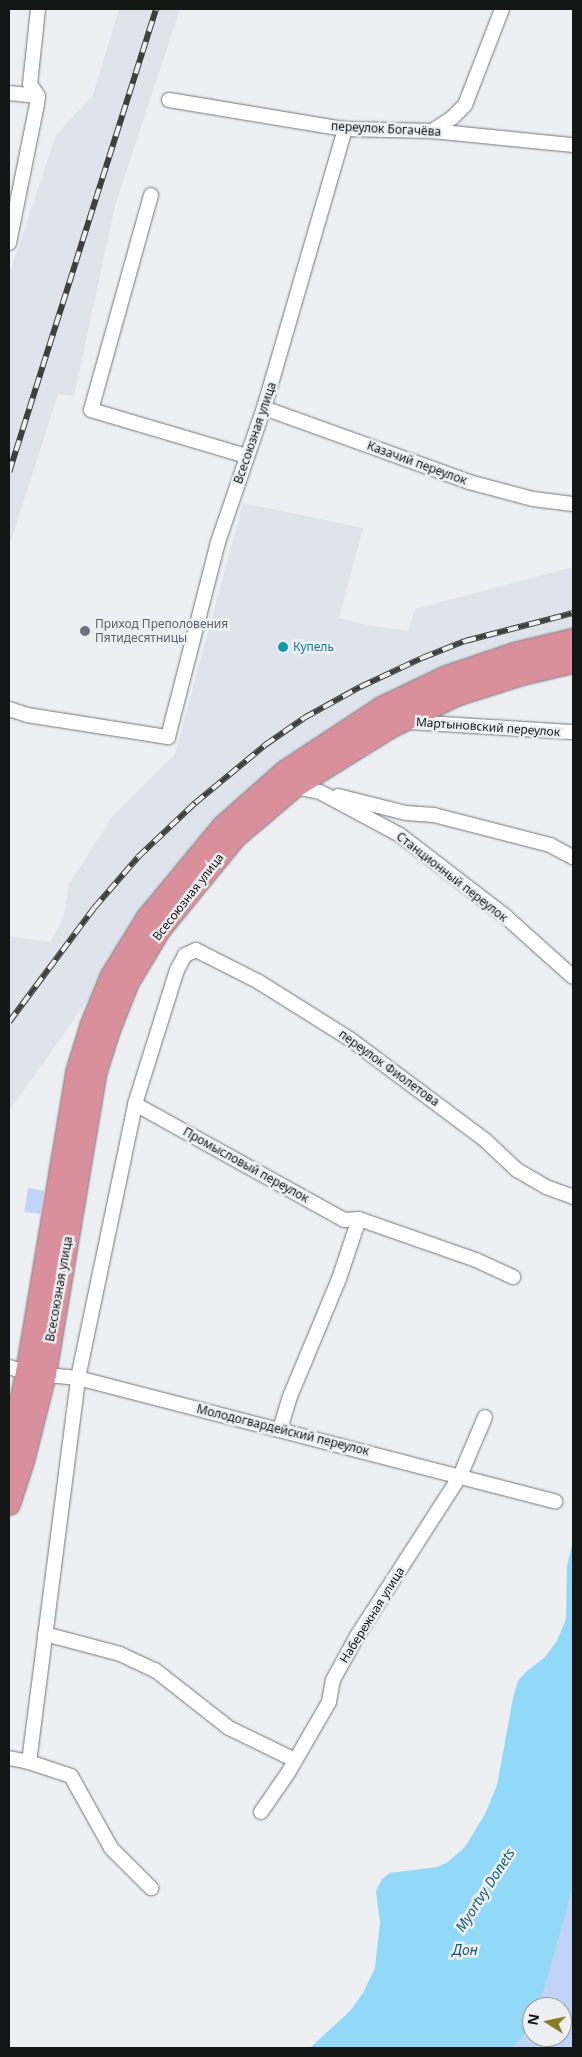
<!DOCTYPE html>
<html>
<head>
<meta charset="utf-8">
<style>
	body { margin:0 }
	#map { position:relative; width:582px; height:2057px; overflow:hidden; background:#eeeff2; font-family:"Noto Sans",sans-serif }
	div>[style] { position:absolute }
	.built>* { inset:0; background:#dee3ec }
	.green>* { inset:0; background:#bfd4f7 }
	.water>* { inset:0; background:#92d8f7 }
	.roads { filter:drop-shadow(0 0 1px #747578) drop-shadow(0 0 1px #747578) }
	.minor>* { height:14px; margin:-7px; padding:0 7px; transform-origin:7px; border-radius:7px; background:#fff }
	.trunk>* { height:22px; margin:-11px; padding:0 11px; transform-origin:11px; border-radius:11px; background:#da909c }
	.rail>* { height:5.5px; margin-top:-2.75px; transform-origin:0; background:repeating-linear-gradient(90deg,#eeeff2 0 11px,#3e3f3f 0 22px); box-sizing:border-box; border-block:1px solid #3e3f3f }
	.dots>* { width:14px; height:14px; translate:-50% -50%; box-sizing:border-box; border:2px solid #eeeff2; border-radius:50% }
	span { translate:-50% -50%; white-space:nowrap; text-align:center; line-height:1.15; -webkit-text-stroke:5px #eeeff2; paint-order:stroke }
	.street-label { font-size:12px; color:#141515 }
	.worship-label { font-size:12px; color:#5b616d }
	.left { translate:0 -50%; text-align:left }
	.culture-label { font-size:12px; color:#0d838f }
	.water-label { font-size:14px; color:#115b75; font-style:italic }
	.frame { position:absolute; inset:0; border:10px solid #141515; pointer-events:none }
	.north { position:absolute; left:522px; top:1997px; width:50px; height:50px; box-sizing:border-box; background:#eeeff2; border:1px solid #97989a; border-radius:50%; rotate:280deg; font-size:14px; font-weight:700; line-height:20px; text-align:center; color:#141515 }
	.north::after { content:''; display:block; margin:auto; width:18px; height:22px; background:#897d23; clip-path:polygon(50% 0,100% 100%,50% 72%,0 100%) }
</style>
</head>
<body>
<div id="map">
	<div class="built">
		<div style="clip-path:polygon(119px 9px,180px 9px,115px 206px,74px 396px,58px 394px,9px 547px,9px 275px,56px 135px,93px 95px)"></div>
		<div style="clip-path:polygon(243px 503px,363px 528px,339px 618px,366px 625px,408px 631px,415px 609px,573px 567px,573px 630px,268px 776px,213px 821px,134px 920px,93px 993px,9px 1111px,9px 936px,50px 942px,63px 919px,69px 884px,112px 817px,175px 754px)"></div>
	</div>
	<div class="green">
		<div style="clip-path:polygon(28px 1188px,44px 1191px,40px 1214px,24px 1212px)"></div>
		<div style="clip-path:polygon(573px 1887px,573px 2048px,513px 2048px,526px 2033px,532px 2019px,532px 2037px,562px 2037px,562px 2007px,537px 2007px)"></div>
	</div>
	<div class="water">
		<div style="clip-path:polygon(573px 1541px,573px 1887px,543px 1992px,537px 2007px,532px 2007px,532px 2019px,526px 2033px,513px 2048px,310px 2048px,350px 2011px,363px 1993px,375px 1968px,380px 1923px,376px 1891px,382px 1879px,390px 1873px,437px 1867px,448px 1862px,465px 1847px,485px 1814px,497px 1785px,513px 1698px,518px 1681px,526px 1672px,545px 1657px,557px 1641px,566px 1619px,567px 1566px)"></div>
	</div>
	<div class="roads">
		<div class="minor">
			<div style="left:9px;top:93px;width:29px;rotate:6deg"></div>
			<div style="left:169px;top:100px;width:178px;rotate:9.4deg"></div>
			<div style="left:345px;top:129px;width:87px;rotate:1.3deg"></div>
			<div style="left:432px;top:131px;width:142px;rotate:5.7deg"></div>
			<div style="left:432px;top:131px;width:24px;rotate:-33deg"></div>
			<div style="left:452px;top:118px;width:18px;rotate:-45deg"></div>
			<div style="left:465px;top:105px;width:103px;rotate:-68.9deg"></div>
			<div style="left:151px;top:195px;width:223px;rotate:105.6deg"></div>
			<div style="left:91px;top:410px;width:162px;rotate:16.5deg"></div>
			<div style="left:9px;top:243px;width:142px;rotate:-78.6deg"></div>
			<div style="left:37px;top:104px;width:8px;rotate:-83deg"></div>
			<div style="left:38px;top:96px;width:14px;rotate:-124deg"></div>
			<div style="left:30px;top:84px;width:75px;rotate:-83.9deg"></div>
			<div style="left:264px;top:408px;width:218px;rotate:19.8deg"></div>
			<div style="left:469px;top:482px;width:66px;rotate:14.9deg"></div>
			<div style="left:533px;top:499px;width:40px;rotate:7.1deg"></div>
			<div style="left:9px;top:709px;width:19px;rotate:18deg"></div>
			<div style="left:27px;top:715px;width:143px;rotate:8.9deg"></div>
			<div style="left:168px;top:737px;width:201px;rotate:-75.6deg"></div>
			<div style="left:218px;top:542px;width:142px;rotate:-71.1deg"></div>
			<div style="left:264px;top:408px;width:291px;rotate:-73.8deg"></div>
			<div style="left:408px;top:722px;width:165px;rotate:3.5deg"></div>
			<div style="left:294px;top:787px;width:26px;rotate:11deg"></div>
			<div style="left:320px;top:792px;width:91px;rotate:28.3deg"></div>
			<div style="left:400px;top:835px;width:133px;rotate:37.6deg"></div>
			<div style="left:505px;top:916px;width:91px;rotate:41.9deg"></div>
			<div style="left:338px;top:796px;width:70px;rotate:14deg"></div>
			<div style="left:406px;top:813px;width:28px;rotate:4deg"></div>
			<div style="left:434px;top:815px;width:120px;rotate:14.5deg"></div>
			<div style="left:550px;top:845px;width:26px;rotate:28deg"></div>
			<div style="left:135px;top:1104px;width:239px;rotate:29deg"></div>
			<div style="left:344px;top:1220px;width:15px;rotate:-4deg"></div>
			<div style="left:359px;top:1219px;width:124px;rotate:19.3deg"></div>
			<div style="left:476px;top:1260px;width:41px;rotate:24.7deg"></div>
			<div style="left:9px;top:1367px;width:19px;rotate:18deg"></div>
			<div style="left:27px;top:1373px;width:51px;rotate:5.6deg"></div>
			<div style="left:78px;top:1378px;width:493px;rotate:14.5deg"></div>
			<div style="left:280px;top:1429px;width:31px;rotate:-73deg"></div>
			<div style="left:289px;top:1399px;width:130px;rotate:-67.4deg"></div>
			<div style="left:339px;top:1279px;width:63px;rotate:-71.6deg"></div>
			<div style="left:45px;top:1634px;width:78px;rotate:14.9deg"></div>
			<div style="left:120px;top:1654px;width:38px;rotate:25deg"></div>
			<div style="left:155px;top:1670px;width:94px;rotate:38.1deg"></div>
			<div style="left:229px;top:1728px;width:73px;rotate:25.9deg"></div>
			<div style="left:9px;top:1758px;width:20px;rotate:11deg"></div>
			<div style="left:29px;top:1762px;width:44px;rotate:18.4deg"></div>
			<div style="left:71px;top:1776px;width:82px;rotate:60.9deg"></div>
			<div style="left:111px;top:1848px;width:57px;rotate:45deg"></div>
			<div style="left:29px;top:1762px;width:387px;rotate:-82.7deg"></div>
			<div style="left:78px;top:1378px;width:280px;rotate:-78.2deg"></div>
			<div style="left:135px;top:1104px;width:140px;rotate:-72.6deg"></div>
			<div style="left:177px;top:970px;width:17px;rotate:-62deg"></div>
			<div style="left:185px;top:955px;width:12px;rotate:-24deg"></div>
			<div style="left:196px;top:950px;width:71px;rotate:26.9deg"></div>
			<div style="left:259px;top:982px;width:107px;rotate:32.1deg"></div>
			<div style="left:350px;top:1039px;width:169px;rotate:36.8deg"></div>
			<div style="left:485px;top:1140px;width:44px;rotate:43.2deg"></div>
			<div style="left:517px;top:1170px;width:34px;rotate:30deg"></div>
			<div style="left:546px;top:1187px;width:29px;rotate:20deg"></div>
			<div style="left:261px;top:1812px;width:47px;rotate:-55.3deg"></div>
			<div style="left:288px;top:1773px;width:82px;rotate:-60deg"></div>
			<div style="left:329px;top:1702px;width:22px;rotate:-80deg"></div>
			<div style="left:333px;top:1680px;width:50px;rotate:-61.4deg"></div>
			<div style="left:357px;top:1636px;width:190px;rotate:-57.2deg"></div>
			<div style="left:460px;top:1476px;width:64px;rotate:-67deg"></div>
		</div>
		<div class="trunk">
			<div style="left:9px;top:1459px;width:88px;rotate:-78.2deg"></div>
			<div style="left:27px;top:1373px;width:304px;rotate:-80.5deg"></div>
			<div style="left:77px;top:1073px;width:51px;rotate:-73deg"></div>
			<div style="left:92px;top:1024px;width:52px;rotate:-67.4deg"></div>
			<div style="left:112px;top:976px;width:67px;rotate:-58.4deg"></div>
			<div style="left:147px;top:919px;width:119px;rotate:-50.4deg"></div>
			<div style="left:223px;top:827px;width:83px;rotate:-41.6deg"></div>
			<div style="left:285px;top:772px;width:116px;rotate:-33.4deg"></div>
			<div style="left:382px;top:708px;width:72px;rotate:-25.5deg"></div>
			<div style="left:447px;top:677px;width:72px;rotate:-18.7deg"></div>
			<div style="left:515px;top:654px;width:60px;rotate:-13.6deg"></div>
			<div style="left:9px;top:1504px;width:45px;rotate:-72deg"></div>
			<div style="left:23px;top:1461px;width:90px;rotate:-75.8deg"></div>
			<div style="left:45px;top:1374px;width:304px;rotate:-80.5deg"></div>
			<div style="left:95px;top:1074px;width:46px;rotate:-72.3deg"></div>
			<div style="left:109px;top:1030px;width:52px;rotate:-68.4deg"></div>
			<div style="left:128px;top:982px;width:62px;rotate:-58.9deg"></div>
			<div style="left:160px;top:929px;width:119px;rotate:-50.8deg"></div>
			<div style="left:235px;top:837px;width:77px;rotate:-40.3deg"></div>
			<div style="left:294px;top:787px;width:115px;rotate:-31.9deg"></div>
			<div style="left:392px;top:726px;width:71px;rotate:-25.8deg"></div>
			<div style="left:456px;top:695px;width:69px;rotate:-17.7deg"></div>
			<div style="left:522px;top:674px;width:52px;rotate:-13.2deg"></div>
		</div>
	</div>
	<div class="rail">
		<div style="left:9px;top:472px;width:486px;rotate:-72.4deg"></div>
		<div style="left:9px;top:1022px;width:142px;rotate:-53.3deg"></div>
		<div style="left:94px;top:908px;width:67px;rotate:-49.2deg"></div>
		<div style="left:138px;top:857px;width:79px;rotate:-43.5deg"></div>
		<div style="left:195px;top:803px;width:91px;rotate:-39.6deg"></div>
		<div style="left:265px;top:745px;width:47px;rotate:-34.7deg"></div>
		<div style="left:304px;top:718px;width:64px;rotate:-29deg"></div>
		<div style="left:360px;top:687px;width:68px;rotate:-25.1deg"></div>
		<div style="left:422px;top:658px;width:46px;rotate:-21.6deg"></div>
		<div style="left:465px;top:641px;width:112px;rotate:-14.5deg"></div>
	</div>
	<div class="dots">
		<div style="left:85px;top:631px;background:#6b7280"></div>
		<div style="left:283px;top:647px;background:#0f9aa8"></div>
	</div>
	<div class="street-label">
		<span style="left:386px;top:129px;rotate:3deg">переулок Богачёва</span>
		<span style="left:255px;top:433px;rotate:-71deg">Всесоюзная улица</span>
		<span style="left:417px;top:463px;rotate:20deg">Казачий переулок</span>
		<span style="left:488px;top:727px;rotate:4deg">Мартыновский переулок</span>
		<span style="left:452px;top:877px;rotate:38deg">Станционный переулок</span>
		<span style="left:188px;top:897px;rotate:-52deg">Всесоюзная улица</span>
		<span style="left:389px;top:1068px;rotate:36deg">переулок Фиолетова</span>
		<span style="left:246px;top:1165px;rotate:29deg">Промысловый переулок</span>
		<span style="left:59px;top:1289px;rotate:-80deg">Всесоюзная улица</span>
		<span style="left:283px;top:1430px;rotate:14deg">Молодогвардейский переулок</span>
		<span style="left:372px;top:1615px;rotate:-58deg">Набережная улица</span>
	</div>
	<div class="worship-label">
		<span class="left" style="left:95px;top:631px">Приход Преполовения<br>Пятидесятницы</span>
	</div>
	<div class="culture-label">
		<span class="left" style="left:293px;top:647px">Купель</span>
	</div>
	<div class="water-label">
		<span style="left:485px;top:1890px;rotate:-57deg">Myortvy Donets</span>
		<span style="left:465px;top:1950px">Дон</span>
	</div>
	<div class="frame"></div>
	<div class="north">N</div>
</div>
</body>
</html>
